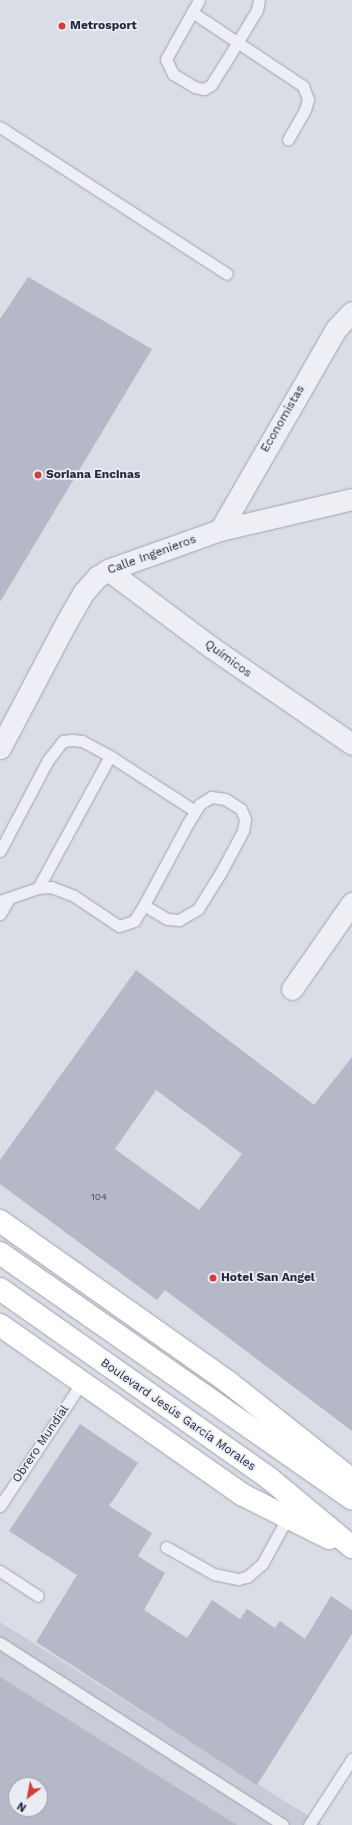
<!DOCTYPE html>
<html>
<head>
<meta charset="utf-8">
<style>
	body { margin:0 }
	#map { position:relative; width:352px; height:1825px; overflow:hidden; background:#dbdde6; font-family:"Work Sans",sans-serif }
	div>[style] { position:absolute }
	.built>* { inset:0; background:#c9ccd8 }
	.building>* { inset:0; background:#b5b8c6 }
	.roads { filter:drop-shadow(0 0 1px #a1a3b0) drop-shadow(0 0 1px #a1a3b0) }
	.lane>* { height:11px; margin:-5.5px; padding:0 5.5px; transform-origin:5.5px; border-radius:5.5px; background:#eeeff4 }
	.street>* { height:21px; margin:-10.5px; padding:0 10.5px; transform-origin:10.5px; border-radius:10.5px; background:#eeeff4 }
	.primary>* { height:22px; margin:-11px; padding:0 11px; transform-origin:11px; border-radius:11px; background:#fff }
	.dots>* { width:11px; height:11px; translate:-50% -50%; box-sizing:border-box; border:2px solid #eaecf4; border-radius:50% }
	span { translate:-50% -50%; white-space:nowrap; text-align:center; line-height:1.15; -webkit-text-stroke:3.5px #eaecf4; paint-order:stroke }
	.number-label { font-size:10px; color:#494d5e }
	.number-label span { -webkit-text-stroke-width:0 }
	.poi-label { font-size:12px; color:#25293c; font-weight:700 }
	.left { translate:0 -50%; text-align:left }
	.street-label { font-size:12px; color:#25293c }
	.north { position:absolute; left:8px; top:1777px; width:40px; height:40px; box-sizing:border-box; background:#eaecf4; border:1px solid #9b9eaa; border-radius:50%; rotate:212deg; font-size:11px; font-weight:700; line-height:16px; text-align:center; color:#25293c }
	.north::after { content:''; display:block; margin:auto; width:14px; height:18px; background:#d0403b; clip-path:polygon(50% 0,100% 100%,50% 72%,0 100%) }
</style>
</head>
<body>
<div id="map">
	<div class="built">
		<div style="clip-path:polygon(evenodd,0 1622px,323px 1825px,0 1825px,0 1622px,16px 1785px,40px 1785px,40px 1809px,16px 1809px,16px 1785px)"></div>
	</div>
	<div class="building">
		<div style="clip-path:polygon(28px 277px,152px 349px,0 602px,0 319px)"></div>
		<div style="clip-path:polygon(evenodd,136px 970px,314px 1105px,352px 1057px,352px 1431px,165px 1290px,157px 1300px,0 1184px,0 1160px,136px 970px,156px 1090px,242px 1154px,199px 1210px,115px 1149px,156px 1090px)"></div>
		<div style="clip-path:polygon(80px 1424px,138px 1463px,109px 1506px,152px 1533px,138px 1556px,165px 1573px,144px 1610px,187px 1638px,212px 1600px,240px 1619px,247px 1609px,275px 1628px,280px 1621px,305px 1639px,331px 1596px,352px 1610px,352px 1634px,257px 1785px,36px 1642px,77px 1575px,9px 1531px)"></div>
		<div style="clip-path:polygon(evenodd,0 1677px,237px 1825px,0 1825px,0 1677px,16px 1785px,40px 1785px,40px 1809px,16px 1809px,16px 1785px)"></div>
	</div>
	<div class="roads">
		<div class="lane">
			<div style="left:199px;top:0;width:68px;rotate:119.2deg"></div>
			<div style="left:166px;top:59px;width:17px;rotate:65deg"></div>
			<div style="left:173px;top:74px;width:26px;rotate:31deg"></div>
			<div style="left:195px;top:87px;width:9px;rotate:13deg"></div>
			<div style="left:204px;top:89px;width:8px;rotate:-30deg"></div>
			<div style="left:211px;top:85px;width:26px;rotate:-58deg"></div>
			<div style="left:225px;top:63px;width:62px;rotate:-58.9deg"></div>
			<div style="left:257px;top:10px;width:10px;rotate:-79deg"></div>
			<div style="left:192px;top:12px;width:133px;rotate:33.7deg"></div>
			<div style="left:303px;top:86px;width:14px;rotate:69deg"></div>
			<div style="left:308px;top:99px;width:11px;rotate:105deg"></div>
			<div style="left:305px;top:110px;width:34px;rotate:120deg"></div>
			<div style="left:0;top:127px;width:270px;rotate:32.9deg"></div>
			<div style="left:211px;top:797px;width:14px;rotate:8deg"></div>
			<div style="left:225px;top:799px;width:19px;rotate:32deg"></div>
			<div style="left:241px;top:809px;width:11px;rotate:68deg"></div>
			<div style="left:245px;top:819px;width:12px;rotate:99deg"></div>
			<div style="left:243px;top:831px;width:47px;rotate:118.2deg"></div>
			<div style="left:221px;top:872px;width:44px;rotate:121.9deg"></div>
			<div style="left:198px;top:909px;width:22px;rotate:150deg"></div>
			<div style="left:179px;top:920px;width:12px;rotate:-175deg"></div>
			<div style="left:167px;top:919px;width:27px;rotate:-149deg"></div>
			<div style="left:144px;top:905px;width:93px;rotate:-61.8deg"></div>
			<div style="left:188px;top:823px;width:22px;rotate:-58deg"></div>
			<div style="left:200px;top:804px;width:13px;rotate:-32deg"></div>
			<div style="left:0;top:851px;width:103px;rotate:-62.2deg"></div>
			<div style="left:48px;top:760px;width:24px;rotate:-52deg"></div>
			<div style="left:63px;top:741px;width:9px;rotate:-6deg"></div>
			<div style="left:72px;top:740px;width:10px;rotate:6deg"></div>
			<div style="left:82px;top:741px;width:32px;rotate:28deg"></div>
			<div style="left:110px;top:756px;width:101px;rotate:32.9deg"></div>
			<div style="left:38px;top:888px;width:150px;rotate:-61.4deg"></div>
			<div style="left:0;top:901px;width:40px;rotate:-18.9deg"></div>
			<div style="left:38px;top:888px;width:13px;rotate:-4deg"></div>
			<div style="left:51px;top:887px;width:25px;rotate:21deg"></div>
			<div style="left:74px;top:896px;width:54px;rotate:33.7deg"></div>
			<div style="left:119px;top:926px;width:16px;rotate:-18deg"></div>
			<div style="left:134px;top:921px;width:19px;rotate:-58deg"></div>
			<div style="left:0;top:914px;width:16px;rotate:-60deg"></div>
			<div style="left:0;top:1506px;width:149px;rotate:-56.5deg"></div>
			<div style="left:166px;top:1547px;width:55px;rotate:29.4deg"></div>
			<div style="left:214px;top:1574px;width:25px;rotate:12deg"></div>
			<div style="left:238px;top:1579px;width:9px;rotate:-13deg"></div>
			<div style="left:247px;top:1577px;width:20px;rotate:-41deg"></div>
			<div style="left:262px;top:1564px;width:56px;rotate:-61.1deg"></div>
			<div style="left:0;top:1571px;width:45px;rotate:33.3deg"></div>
			<div style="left:0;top:1643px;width:336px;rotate:32.7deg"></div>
			<div style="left:309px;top:1825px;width:79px;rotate:-56.9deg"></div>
		</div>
		<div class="street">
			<div style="left:220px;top:530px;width:232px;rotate:-60deg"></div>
			<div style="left:336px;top:329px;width:23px;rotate:-47deg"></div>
			<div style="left:108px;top:570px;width:129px;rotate:36.8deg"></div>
			<div style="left:211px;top:647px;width:171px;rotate:34.5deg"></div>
			<div style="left:0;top:748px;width:144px;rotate:-62.2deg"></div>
			<div style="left:67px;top:621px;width:34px;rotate:-60deg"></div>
			<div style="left:84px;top:592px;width:20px;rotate:-49deg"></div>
			<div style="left:97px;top:577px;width:13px;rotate:-32deg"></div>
			<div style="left:108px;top:570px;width:119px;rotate:-19.7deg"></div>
			<div style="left:220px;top:530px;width:136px;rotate:-13.2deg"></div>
			<div style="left:292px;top:989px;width:105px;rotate:-55.1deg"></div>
		</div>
		<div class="primary">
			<div style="left:0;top:1221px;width:279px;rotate:35.2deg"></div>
			<div style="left:228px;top:1382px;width:158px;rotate:38.3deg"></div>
			<div style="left:0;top:1253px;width:429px;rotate:34.9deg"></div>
			<div style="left:0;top:1289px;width:330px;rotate:35.1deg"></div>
			<div style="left:270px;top:1479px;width:107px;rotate:39.7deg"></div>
			<div style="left:0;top:1325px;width:297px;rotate:35deg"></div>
			<div style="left:243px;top:1495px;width:96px;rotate:26.6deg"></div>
		</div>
	</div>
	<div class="dots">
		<div style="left:62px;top:26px;background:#d0403b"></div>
		<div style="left:38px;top:475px;background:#d0403b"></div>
		<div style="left:213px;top:1278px;background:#d0403b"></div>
	</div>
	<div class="number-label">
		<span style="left:99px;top:1197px">104</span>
	</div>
	<div class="poi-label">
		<span class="left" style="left:70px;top:26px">Metrosport</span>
		<span class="left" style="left:46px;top:475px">Soriana Encinas</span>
		<span class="left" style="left:221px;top:1278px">Hotel San Angel</span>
	</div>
	<div class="street-label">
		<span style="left:283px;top:419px;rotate:-60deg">Economistas</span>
		<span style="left:152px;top:555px;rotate:-20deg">Calle Ingenieros</span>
		<span style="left:228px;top:659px;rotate:36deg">Químicos</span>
		<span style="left:178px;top:1415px;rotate:35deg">Boulevard Jesús García Morales</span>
		<span style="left:41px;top:1444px;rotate:-56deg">Obrero Mundial</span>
	</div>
	<div class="north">N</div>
</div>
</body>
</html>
